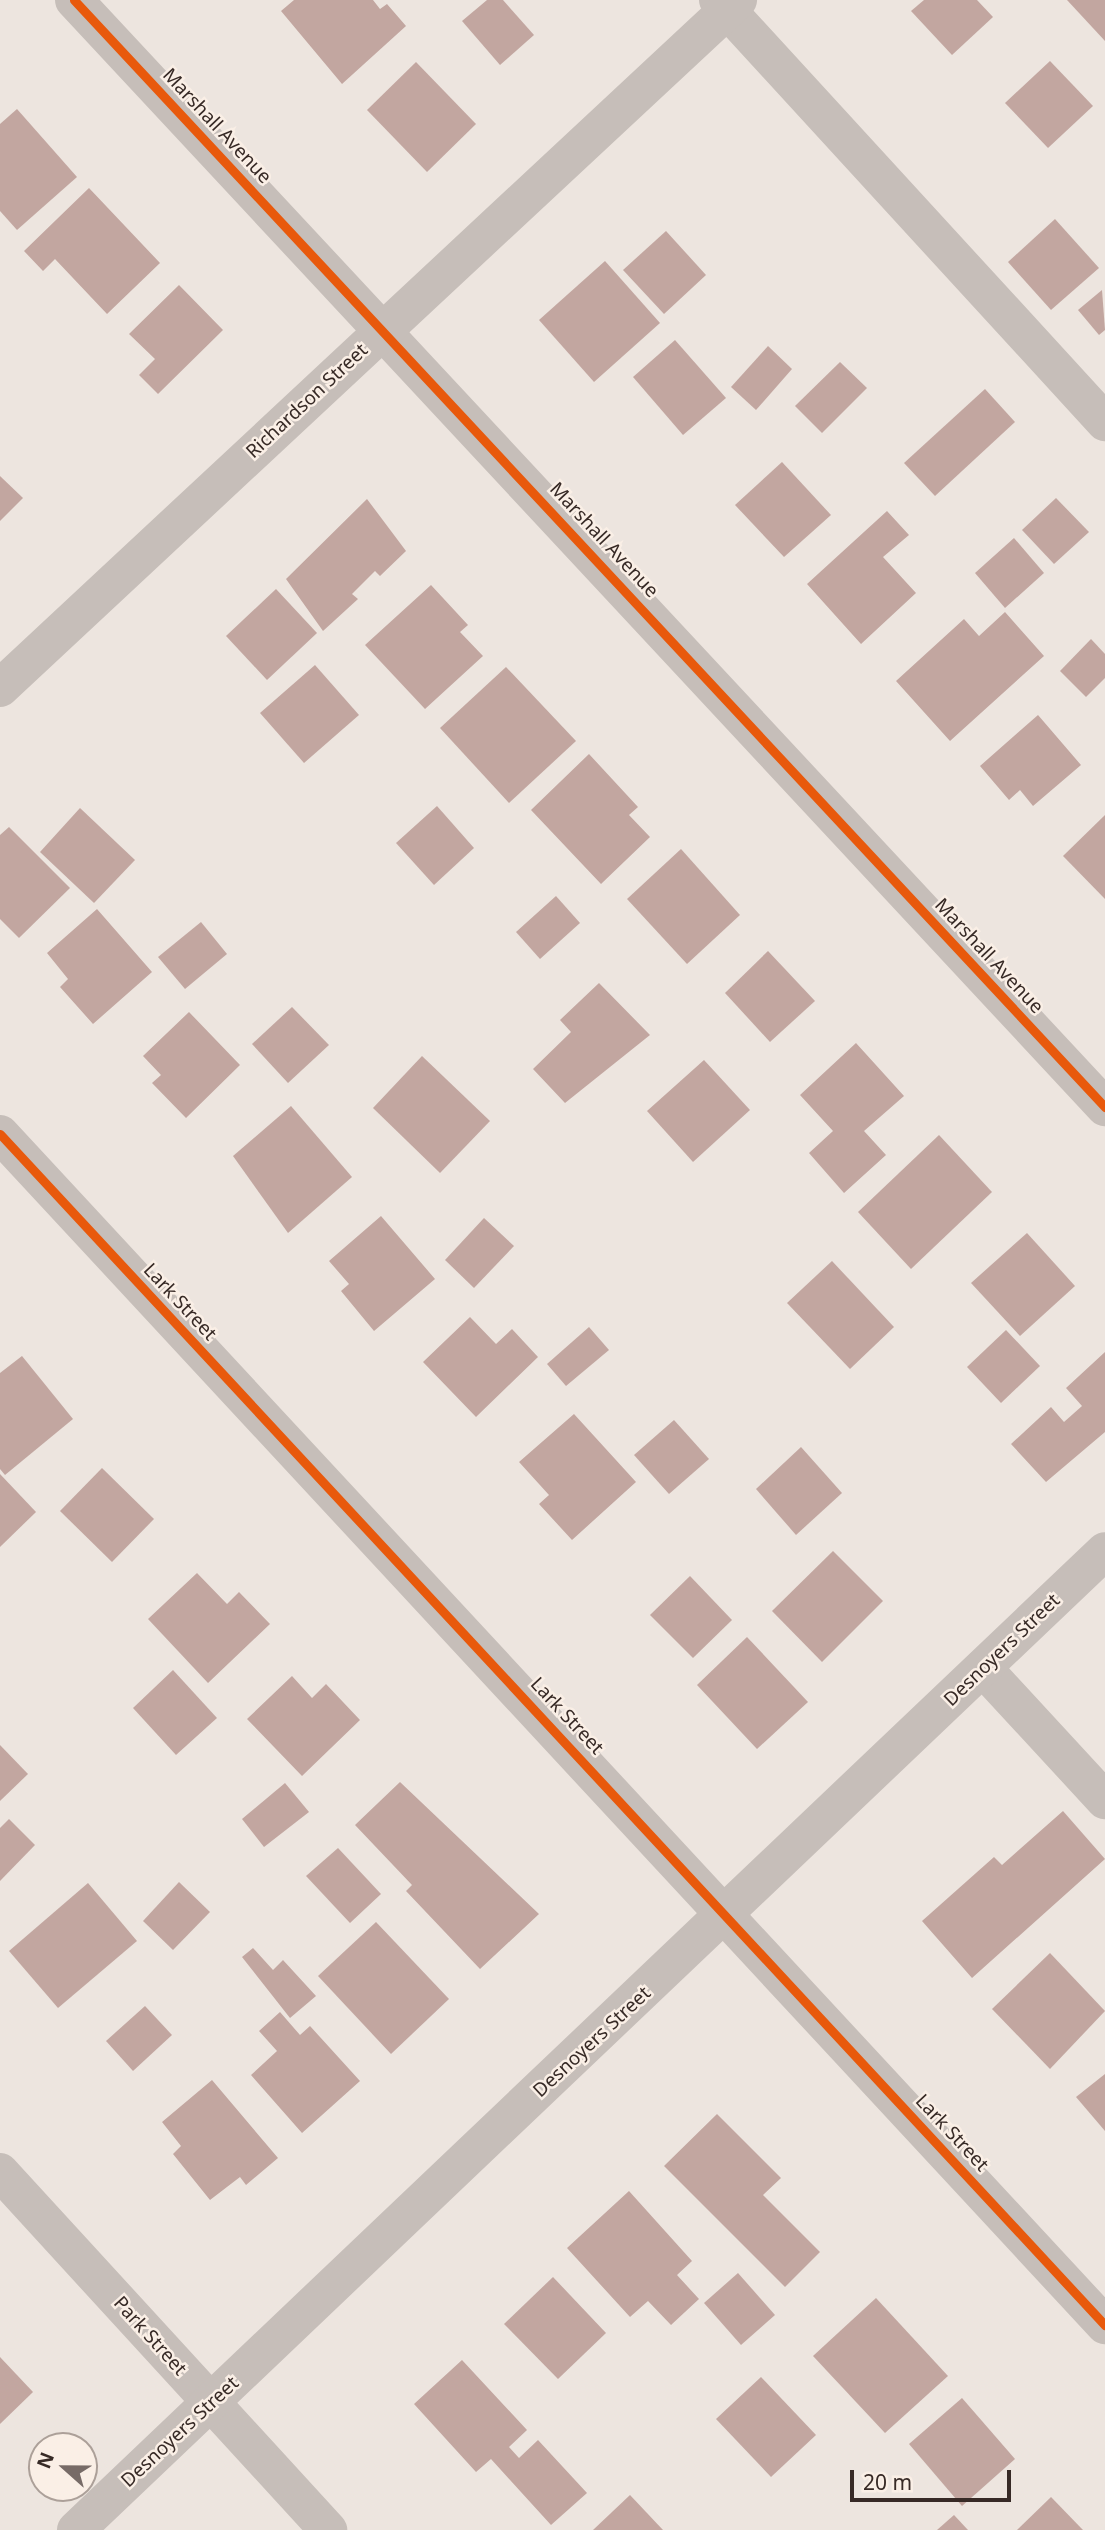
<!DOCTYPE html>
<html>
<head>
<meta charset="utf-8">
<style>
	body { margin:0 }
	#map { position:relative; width:1105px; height:2530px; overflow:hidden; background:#ede5df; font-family:"Noto Sans",sans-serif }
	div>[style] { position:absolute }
	.building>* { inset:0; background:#c2a6a0 }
	.minor>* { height:38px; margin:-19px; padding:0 19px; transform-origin:19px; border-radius:19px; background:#c6beb9 }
	.cycleway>* { height:9px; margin:-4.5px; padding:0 4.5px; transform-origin:4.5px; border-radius:4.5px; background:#e8590c }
	span { translate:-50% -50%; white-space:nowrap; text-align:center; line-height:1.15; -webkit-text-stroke:5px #faefe6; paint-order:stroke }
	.street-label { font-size:19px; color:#372a26 }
	.north { position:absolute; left:28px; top:2432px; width:70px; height:70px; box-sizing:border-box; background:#faefe6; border:2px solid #aca099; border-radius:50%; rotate:291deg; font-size:19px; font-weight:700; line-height:28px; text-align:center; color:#372a26 }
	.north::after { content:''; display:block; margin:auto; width:24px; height:32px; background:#776b67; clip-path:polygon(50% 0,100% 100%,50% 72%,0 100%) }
	.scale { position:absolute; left:850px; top:2470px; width:161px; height:32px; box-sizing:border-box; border:4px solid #372a26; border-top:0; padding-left:9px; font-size:21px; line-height:24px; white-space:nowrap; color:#372a26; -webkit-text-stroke:5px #faefe6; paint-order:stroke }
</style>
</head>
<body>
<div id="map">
	<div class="building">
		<div style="clip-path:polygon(294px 0,373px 0,380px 9px,387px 4px,406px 26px,342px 84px,281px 11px)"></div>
		<div style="clip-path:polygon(487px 0,503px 0,534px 35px,500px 65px,462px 21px)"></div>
		<div style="clip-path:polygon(924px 0,977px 0,993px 17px,952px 55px,911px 11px)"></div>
		<div style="clip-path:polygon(1067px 0,1105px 0,1105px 41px)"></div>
		<div style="clip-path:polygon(1050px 61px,1093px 106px,1048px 148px,1005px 103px)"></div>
		<div style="clip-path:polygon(416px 62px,476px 124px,427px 172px,367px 110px)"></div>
		<div style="clip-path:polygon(17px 109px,77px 177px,17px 230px,0 211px,0 124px)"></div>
		<div style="clip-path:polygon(89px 188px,160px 263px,107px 314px,55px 259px,43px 271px,24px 251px)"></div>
		<div style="clip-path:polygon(1055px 219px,1099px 268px,1051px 310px,1008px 262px)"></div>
		<div style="clip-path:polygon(666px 231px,706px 275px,664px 314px,623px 270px)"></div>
		<div style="clip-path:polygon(605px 261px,660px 323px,594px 382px,539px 320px)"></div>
		<div style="clip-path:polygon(179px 285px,223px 330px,158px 394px,139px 375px,155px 359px,129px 334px)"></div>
		<div style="clip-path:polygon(1102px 290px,1105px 330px,1099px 335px,1078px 310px)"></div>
		<div style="clip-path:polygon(675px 340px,726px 398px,683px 435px,633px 377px)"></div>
		<div style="clip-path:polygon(768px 346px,792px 369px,756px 410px,731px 387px)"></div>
		<div style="clip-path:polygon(840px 362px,867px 388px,822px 433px,795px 406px)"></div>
		<div style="clip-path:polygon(985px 389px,1015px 422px,935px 496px,904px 463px)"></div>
		<div style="clip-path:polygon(782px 462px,831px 515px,784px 557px,735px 505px)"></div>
		<div style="clip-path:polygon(0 476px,23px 498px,0 521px)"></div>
		<div style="clip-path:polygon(1056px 498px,1089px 532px,1054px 564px,1022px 530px)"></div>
		<div style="clip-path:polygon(367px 499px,406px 551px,380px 576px,375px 571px,352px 594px,358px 599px,323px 631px,286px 579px)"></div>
		<div style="clip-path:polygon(887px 511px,909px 535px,883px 557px,916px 593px,861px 644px,807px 584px)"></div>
		<div style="clip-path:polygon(1014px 538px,1044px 573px,1005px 608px,975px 573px)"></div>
		<div style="clip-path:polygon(431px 585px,468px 625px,460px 632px,483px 656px,425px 709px,365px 645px)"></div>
		<div style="clip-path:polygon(276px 589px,317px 633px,267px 680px,226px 636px)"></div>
		<div style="clip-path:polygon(1005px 612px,1044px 656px,950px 741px,896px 681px,964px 619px,979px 636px)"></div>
		<div style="clip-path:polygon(1091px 639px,1105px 654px,1105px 678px,1086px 697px,1060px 671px)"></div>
		<div style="clip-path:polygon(315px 665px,359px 715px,304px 763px,260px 713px)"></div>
		<div style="clip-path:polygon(506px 667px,576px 741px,509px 803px,440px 728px)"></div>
		<div style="clip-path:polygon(1038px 715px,1081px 765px,1033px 806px,1020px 790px,1009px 800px,980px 766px)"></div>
		<div style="clip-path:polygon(589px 754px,638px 807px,629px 815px,650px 837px,601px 884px,531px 810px)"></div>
		<div style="clip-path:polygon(437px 806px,474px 848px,434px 885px,396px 843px)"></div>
		<div style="clip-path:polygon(80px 808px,135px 860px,94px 903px,40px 852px)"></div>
		<div style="clip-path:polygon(1105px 815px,1105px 899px,1063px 856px)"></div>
		<div style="clip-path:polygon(9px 827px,70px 888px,19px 938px,0 919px,0 835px)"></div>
		<div style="clip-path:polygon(681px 849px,740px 915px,687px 964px,627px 899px)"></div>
		<div style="clip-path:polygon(556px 896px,580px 923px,540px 959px,516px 932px)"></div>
		<div style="clip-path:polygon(97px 909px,152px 972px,93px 1024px,60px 987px,68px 979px,47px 953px)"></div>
		<div style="clip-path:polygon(201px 922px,227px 954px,185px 989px,158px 957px)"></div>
		<div style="clip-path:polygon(768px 951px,815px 1001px,770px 1042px,725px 993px)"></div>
		<div style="clip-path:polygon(599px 983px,650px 1035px,565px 1103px,533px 1069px,571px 1032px,560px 1020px)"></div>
		<div style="clip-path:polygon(292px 1007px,329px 1045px,288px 1083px,252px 1044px)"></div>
		<div style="clip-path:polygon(189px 1012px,240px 1065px,186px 1118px,152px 1083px,161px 1075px,143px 1056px)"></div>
		<div style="clip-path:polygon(856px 1043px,904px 1096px,864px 1131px,886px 1155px,844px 1193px,809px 1153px,833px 1131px,800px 1095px)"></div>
		<div style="clip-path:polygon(422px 1056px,490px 1121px,440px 1173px,373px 1108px)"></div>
		<div style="clip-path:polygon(704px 1060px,750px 1110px,693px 1162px,647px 1111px)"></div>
		<div style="clip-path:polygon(291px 1106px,352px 1177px,288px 1233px,233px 1156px)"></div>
		<div style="clip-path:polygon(939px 1135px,992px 1192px,911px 1269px,858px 1212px)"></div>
		<div style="clip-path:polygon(381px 1216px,435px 1279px,374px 1331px,341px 1291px,349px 1284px,329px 1261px)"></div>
		<div style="clip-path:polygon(484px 1218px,514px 1246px,474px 1288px,445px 1260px)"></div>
		<div style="clip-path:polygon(1027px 1233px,1075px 1286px,1020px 1336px,971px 1283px)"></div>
		<div style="clip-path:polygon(832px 1261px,894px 1327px,850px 1369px,787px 1303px)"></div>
		<div style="clip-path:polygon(470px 1317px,496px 1344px,512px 1329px,538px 1357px,476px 1417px,423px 1362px)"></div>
		<div style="clip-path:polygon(589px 1327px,609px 1350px,566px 1386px,547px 1364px)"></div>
		<div style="clip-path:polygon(1006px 1330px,1040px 1366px,1001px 1403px,967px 1367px)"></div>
		<div style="clip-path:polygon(1105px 1352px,1105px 1432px,1046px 1482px,1011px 1444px,1051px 1407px,1064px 1422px,1082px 1406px,1066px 1388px)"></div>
		<div style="clip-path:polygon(22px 1356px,73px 1419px,5px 1475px,0 1469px,0 1373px)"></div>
		<div style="clip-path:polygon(574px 1414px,636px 1482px,572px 1540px,539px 1504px,549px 1495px,519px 1462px)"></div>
		<div style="clip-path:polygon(674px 1420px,709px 1459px,669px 1494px,634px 1455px)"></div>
		<div style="clip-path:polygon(801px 1447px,842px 1493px,796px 1535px,756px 1489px)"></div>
		<div style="clip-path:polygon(102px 1468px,154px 1519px,112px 1562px,60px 1511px)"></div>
		<div style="clip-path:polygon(0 1474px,36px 1512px,0 1547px)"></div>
		<div style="clip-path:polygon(833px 1551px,883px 1601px,822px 1662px,772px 1611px)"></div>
		<div style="clip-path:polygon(197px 1573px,227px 1604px,239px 1592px,270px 1624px,208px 1683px,148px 1619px)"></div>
		<div style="clip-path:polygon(690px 1576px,732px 1620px,693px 1658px,650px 1615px)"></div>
		<div style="clip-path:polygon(747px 1637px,808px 1702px,757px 1749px,697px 1685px)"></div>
		<div style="clip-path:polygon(173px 1670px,217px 1718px,176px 1755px,133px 1708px)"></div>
		<div style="clip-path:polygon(292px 1676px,312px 1698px,326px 1684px,360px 1720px,302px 1776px,247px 1719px)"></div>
		<div style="clip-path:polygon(0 1745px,28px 1774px,0 1801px)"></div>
		<div style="clip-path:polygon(400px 1782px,539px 1914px,480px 1969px,406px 1891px,412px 1885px,355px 1825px)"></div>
		<div style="clip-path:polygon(285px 1783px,309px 1812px,264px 1847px,242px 1819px)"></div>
		<div style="clip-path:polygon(1063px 1811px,1105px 1859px,972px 1978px,922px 1921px,994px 1857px,1002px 1865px)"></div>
		<div style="clip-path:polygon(9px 1819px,35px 1845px,0 1881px,0 1828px)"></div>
		<div style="clip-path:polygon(338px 1848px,381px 1894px,350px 1923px,306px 1876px)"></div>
		<div style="clip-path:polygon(179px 1882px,210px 1912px,173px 1950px,143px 1921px)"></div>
		<div style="clip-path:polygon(88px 1883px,137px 1941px,58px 2008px,9px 1951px)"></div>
		<div style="clip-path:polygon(376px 1922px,449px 1999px,391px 2054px,318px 1976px)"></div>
		<div style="clip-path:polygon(253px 1948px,273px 1970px,283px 1960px,316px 1996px,290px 2018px,242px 1957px)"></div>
		<div style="clip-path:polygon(1050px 1953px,1105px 2011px,1050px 2069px,992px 2009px)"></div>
		<div style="clip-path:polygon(145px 2006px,172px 2035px,133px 2071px,106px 2041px)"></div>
		<div style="clip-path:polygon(280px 2012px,300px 2035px,310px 2026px,360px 2081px,302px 2133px,251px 2075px,277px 2051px,259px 2031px)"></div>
		<div style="clip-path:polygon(1105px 2074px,1105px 2131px,1076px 2097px)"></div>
		<div style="clip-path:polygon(212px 2080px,278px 2158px,246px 2185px,240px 2177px,210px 2200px,173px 2154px,181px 2146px,162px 2122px)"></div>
		<div style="clip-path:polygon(717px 2114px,781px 2178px,763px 2195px,820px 2252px,785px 2287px,664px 2166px)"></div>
		<div style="clip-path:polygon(629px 2191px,692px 2261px,677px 2275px,699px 2299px,671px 2325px,648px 2301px,630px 2317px,567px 2248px)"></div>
		<div style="clip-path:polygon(738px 2273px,775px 2315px,741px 2345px,704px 2303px)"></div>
		<div style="clip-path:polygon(553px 2277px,606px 2333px,558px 2379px,504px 2324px)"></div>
		<div style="clip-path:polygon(876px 2298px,948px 2376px,885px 2433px,813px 2356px)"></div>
		<div style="clip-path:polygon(0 2357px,33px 2392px,0 2424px)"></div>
		<div style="clip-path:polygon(462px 2360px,527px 2430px,509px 2447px,519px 2458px,538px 2440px,587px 2493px,551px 2525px,491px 2459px,476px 2472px,414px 2404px)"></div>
		<div style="clip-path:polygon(761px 2377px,816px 2435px,771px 2477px,716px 2419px)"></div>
		<div style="clip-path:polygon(962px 2398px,1015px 2459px,962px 2506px,909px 2444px)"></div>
		<div style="clip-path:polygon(630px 2495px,663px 2530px,593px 2530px)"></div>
		<div style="clip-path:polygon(1051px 2497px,1083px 2530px,1017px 2530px)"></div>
		<div style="clip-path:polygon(954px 2515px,968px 2530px,937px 2530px)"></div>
	</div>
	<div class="minor">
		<div style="left:74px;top:0;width:1513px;rotate:47.04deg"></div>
		<div style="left:718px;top:0;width:573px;rotate:47.48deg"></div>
		<div style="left:0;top:688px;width:1009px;rotate:-42.99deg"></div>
		<div style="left:0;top:1134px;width:1625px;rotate:47.15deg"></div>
		<div style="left:983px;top:1668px;width:180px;rotate:47.3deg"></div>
		<div style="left:0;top:2172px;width:486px;rotate:47.5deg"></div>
		<div style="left:76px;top:2530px;width:1420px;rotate:-43.57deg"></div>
	</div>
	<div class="cycleway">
		<div style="left:74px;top:0;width:1513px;rotate:47.04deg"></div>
		<div style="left:0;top:1134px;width:1625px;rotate:47.15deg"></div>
	</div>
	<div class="street-label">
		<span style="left:217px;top:126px;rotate:47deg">Marshall Avenue</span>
		<span style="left:307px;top:401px;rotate:-43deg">Richardson Street</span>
		<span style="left:604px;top:540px;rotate:47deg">Marshall Avenue</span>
		<span style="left:989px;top:956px;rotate:47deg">Marshall Avenue</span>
		<span style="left:180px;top:1302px;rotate:47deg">Lark Street</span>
		<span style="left:1002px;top:1650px;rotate:-44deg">Desnoyers Street</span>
		<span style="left:567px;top:1716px;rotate:47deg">Lark Street</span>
		<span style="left:592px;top:2042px;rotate:-43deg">Desnoyers Street</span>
		<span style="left:952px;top:2133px;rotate:47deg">Lark Street</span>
		<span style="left:150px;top:2336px;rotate:48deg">Park Street</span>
		<span style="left:180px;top:2432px;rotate:-43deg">Desnoyers Street</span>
	</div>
	<div class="north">N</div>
	<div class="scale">20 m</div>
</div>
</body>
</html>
